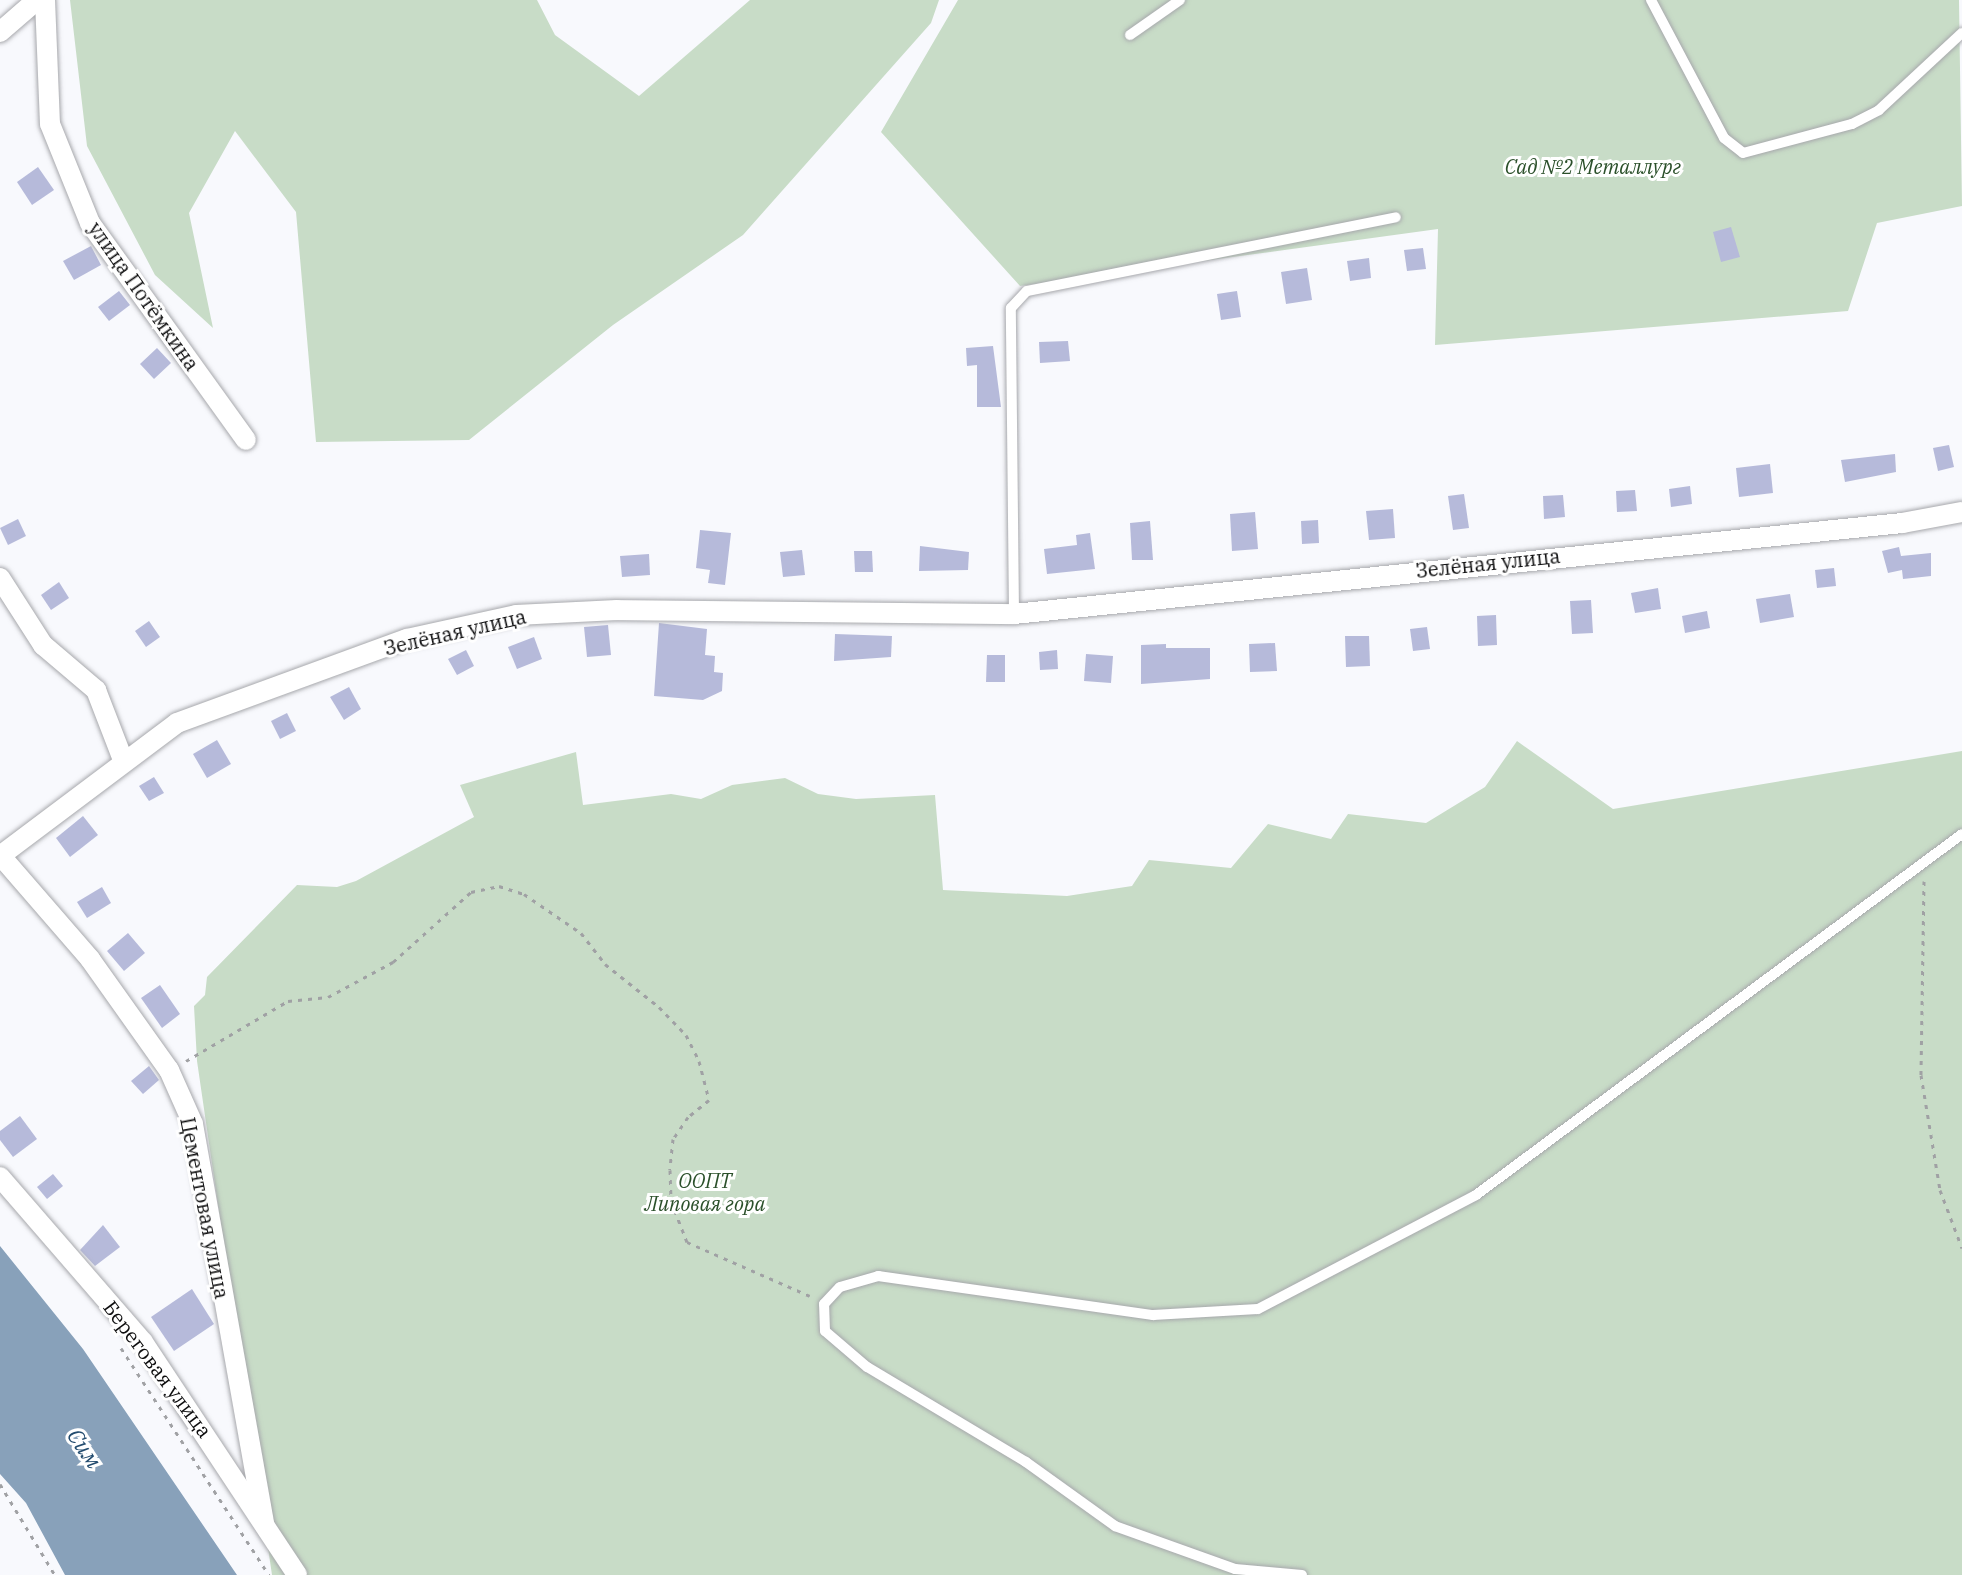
<!DOCTYPE html>
<html>
<head>
<meta charset="utf-8">
<style>
	body { margin:0 }
	#map { position:relative; width:1962px; height:1575px; overflow:hidden; background:#f8f9fd; font-family:"IBM Plex Serif",serif }
	div>[style] { position:absolute }
	.green>* { inset:0; background:#c8dcc7 }
	.water>* { inset:0; background:#88a1ba }
	.building>* { inset:0; background:#b6bada }
	.path>* { height:3px; margin-top:-1.5px; transform-origin:0; background:repeating-linear-gradient(90deg,#a0a1a4 0 4px,transparent 0 10px) }
	.roads { filter:drop-shadow(0 0 2px #a7a8ac) drop-shadow(0 0 2px #a7a8ac) }
	.lane>* { height:10px; margin:-5px; padding:0 5px; transform-origin:5px; border-radius:5px; background:#fff }
	.street>* { height:20px; margin:-10px; padding:0 10px; transform-origin:10px; border-radius:10px; background:#fff }
	span { translate:-50% -50%; white-space:nowrap; text-align:center; line-height:1.15; -webkit-text-stroke:6px #fff; paint-order:stroke }
	.park-label { font-size:20px; color:#2b502a; font-style:italic }
	.street-label { font-size:20px; color:#0d0d0e }
	.water-label { font-size:22px; color:#224b6e; font-style:italic }
</style>
</head>
<body>
<div id="map">
	<div class="green">
		<div style="clip-path:polygon(70px 0,537px 0,555px 35px,639px 96px,750px 0,939px 0,931px 23px,743px 235px,613px 325px,469px 440px,316px 442px,296px 212px,235px 131px,189px 213px,213px 328px,155px 275px,87px 146px)"></div>
		<div style="clip-path:polygon(958px 0,1959px 0,1962px 206px,1877px 223px,1848px 311px,1435px 345px,1438px 229px,1020px 286px,881px 132px)"></div>
		<div style="clip-path:polygon(1517px 741px,1613px 809px,1962px 751px,1962px 1575px,272px 1575px,197px 1061px,194px 1006px,205px 995px,207px 977px,297px 885px,337px 887px,356px 881px,474px 817px,460px 785px,576px 752px,583px 805px,671px 794px,701px 799px,752px 776px,732px 785px,785px 778px,818px 794px,856px 799px,935px 795px,943px 890px,1067px 896px,1132px 886px,1149px 860px,1231px 868px,1268px 824px,1331px 839px,1348px 814px,1426px 823px,1485px 787px)"></div>
	</div>
	<div class="water">
		<div style="clip-path:polygon(0 1246px,83px 1349px,237px 1575px,65px 1575px,26px 1503px,0 1474px)"></div>
	</div>
	<div class="building">
		<div style="clip-path:polygon(38px 167px,54px 190px,32px 205px,17px 182px)"></div>
		<div style="clip-path:polygon(1731px 227px,1740px 257px,1721px 262px,1713px 232px)"></div>
		<div style="clip-path:polygon(91px 246px,101px 265px,74px 280px,63px 261px)"></div>
		<div style="clip-path:polygon(1423px 248px,1426px 269px,1407px 271px,1404px 250px)"></div>
		<div style="clip-path:polygon(1369px 258px,1371px 278px,1350px 281px,1347px 261px)"></div>
		<div style="clip-path:polygon(1307px 268px,1312px 300px,1286px 304px,1281px 272px)"></div>
		<div style="clip-path:polygon(119px 291px,130px 305px,109px 321px,98px 307px)"></div>
		<div style="clip-path:polygon(1237px 291px,1241px 317px,1221px 320px,1217px 294px)"></div>
		<div style="clip-path:polygon(1068px 341px,1070px 361px,1040px 363px,1039px 342px)"></div>
		<div style="clip-path:polygon(993px 346px,1001px 407px,977px 407px,977px 365px,967px 366px,966px 348px)"></div>
		<div style="clip-path:polygon(157px 348px,171px 363px,154px 379px,140px 364px)"></div>
		<div style="clip-path:polygon(1949px 445px,1954px 467px,1938px 471px,1933px 448px)"></div>
		<div style="clip-path:polygon(1895px 454px,1896px 472px,1845px 482px,1841px 460px)"></div>
		<div style="clip-path:polygon(1770px 464px,1773px 493px,1739px 497px,1736px 468px)"></div>
		<div style="clip-path:polygon(1690px 486px,1692px 504px,1671px 507px,1669px 489px)"></div>
		<div style="clip-path:polygon(1635px 490px,1637px 511px,1617px 512px,1616px 491px)"></div>
		<div style="clip-path:polygon(1464px 494px,1469px 528px,1453px 530px,1448px 496px)"></div>
		<div style="clip-path:polygon(1563px 495px,1565px 517px,1544px 519px,1543px 496px)"></div>
		<div style="clip-path:polygon(1393px 509px,1395px 538px,1369px 540px,1366px 511px)"></div>
		<div style="clip-path:polygon(1255px 512px,1258px 549px,1232px 551px,1230px 514px)"></div>
		<div style="clip-path:polygon(18px 519px,26px 536px,8px 545px,0 528px)"></div>
		<div style="clip-path:polygon(1318px 520px,1319px 543px,1302px 544px,1301px 521px)"></div>
		<div style="clip-path:polygon(1150px 521px,1153px 560px,1132px 560px,1130px 523px)"></div>
		<div style="clip-path:polygon(700px 530px,731px 533px,725px 585px,708px 583px,710px 570px,696px 568px)"></div>
		<div style="clip-path:polygon(1090px 533px,1095px 569px,1047px 574px,1044px 549px,1077px 545px,1076px 535px)"></div>
		<div style="clip-path:polygon(920px 546px,969px 552px,968px 570px,919px 571px)"></div>
		<div style="clip-path:polygon(1899px 547px,1901px 556px,1931px 553px,1931px 576px,1903px 579px,1902px 570px,1888px 573px,1882px 551px)"></div>
		<div style="clip-path:polygon(802px 550px,805px 575px,783px 577px,780px 552px)"></div>
		<div style="clip-path:polygon(854px 551px,872px 551px,873px 572px,855px 572px)"></div>
		<div style="clip-path:polygon(649px 554px,650px 575px,622px 577px,620px 556px)"></div>
		<div style="clip-path:polygon(1834px 568px,1836px 586px,1817px 588px,1815px 570px)"></div>
		<div style="clip-path:polygon(59px 582px,69px 598px,51px 610px,41px 595px)"></div>
		<div style="clip-path:polygon(1658px 588px,1661px 609px,1635px 613px,1631px 593px)"></div>
		<div style="clip-path:polygon(1790px 594px,1794px 617px,1760px 623px,1756px 599px)"></div>
		<div style="clip-path:polygon(1591px 600px,1593px 633px,1572px 634px,1570px 601px)"></div>
		<div style="clip-path:polygon(1707px 611px,1710px 628px,1685px 633px,1682px 616px)"></div>
		<div style="clip-path:polygon(1496px 615px,1497px 645px,1478px 646px,1477px 616px)"></div>
		<div style="clip-path:polygon(149px 621px,160px 637px,146px 647px,135px 631px)"></div>
		<div style="clip-path:polygon(659px 623px,707px 629px,705px 655px,715px 656px,714px 672px,723px 673px,722px 691px,703px 700px,654px 696px)"></div>
		<div style="clip-path:polygon(608px 625px,611px 655px,587px 657px,584px 627px)"></div>
		<div style="clip-path:polygon(1427px 627px,1430px 649px,1413px 651px,1410px 629px)"></div>
		<div style="clip-path:polygon(835px 634px,892px 636px,891px 657px,834px 661px)"></div>
		<div style="clip-path:polygon(1345px 636px,1369px 636px,1370px 666px,1346px 667px)"></div>
		<div style="clip-path:polygon(534px 637px,542px 659px,517px 669px,508px 647px)"></div>
		<div style="clip-path:polygon(1275px 643px,1277px 671px,1250px 672px,1249px 644px)"></div>
		<div style="clip-path:polygon(1166px 644px,1166px 648px,1210px 648px,1210px 679px,1141px 684px,1141px 645px)"></div>
		<div style="clip-path:polygon(466px 650px,474px 666px,457px 675px,448px 659px)"></div>
		<div style="clip-path:polygon(1057px 650px,1058px 669px,1040px 670px,1039px 652px)"></div>
		<div style="clip-path:polygon(1086px 654px,1113px 656px,1111px 683px,1084px 681px)"></div>
		<div style="clip-path:polygon(987px 655px,1005px 655px,1005px 682px,986px 682px)"></div>
		<div style="clip-path:polygon(349px 687px,361px 709px,344px 720px,330px 697px)"></div>
		<div style="clip-path:polygon(287px 713px,296px 731px,280px 739px,271px 721px)"></div>
		<div style="clip-path:polygon(217px 740px,231px 764px,207px 778px,193px 754px)"></div>
		<div style="clip-path:polygon(154px 777px,164px 793px,149px 801px,139px 786px)"></div>
		<div style="clip-path:polygon(83px 816px,98px 835px,70px 857px,56px 838px)"></div>
		<div style="clip-path:polygon(102px 887px,111px 903px,87px 918px,77px 902px)"></div>
		<div style="clip-path:polygon(128px 933px,145px 953px,124px 971px,107px 951px)"></div>
		<div style="clip-path:polygon(160px 985px,180px 1014px,162px 1028px,141px 998px)"></div>
		<div style="clip-path:polygon(149px 1066px,159px 1080px,143px 1094px,131px 1081px)"></div>
		<div style="clip-path:polygon(20px 1116px,37px 1139px,13px 1157px,0 1140px,0 1131px)"></div>
		<div style="clip-path:polygon(53px 1174px,63px 1186px,47px 1199px,37px 1187px)"></div>
		<div style="clip-path:polygon(103px 1225px,120px 1247px,95px 1266px,80px 1250px)"></div>
		<div style="clip-path:polygon(192px 1289px,214px 1324px,174px 1351px,151px 1317px)"></div>
	</div>
	<div class="path">
		<div style="left:1924px;top:881px;width:194px;rotate:90.9deg"></div>
		<div style="left:1921px;top:1075px;width:117px;rotate:80.6deg"></div>
		<div style="left:1940px;top:1190px;width:62px;rotate:69.2deg"></div>
		<div style="left:186px;top:1061px;width:118px;rotate:-30.5deg"></div>
		<div style="left:288px;top:1001px;width:40px;rotate:-5.7deg"></div>
		<div style="left:328px;top:997px;width:74px;rotate:-28.3deg"></div>
		<div style="left:393px;top:962px;width:105px;rotate:-41.9deg"></div>
		<div style="left:471px;top:892px;width:29px;rotate:-12deg"></div>
		<div style="left:499px;top:886px;width:26px;rotate:18deg"></div>
		<div style="left:524px;top:894px;width:69px;rotate:34.4deg"></div>
		<div style="left:581px;top:933px;width:39px;rotate:52deg"></div>
		<div style="left:605px;top:964px;width:69px;rotate:38.5deg"></div>
		<div style="left:659px;top:1007px;width:39px;rotate:46deg"></div>
		<div style="left:686px;top:1035px;width:29px;rotate:63deg"></div>
		<div style="left:699px;top:1061px;width:40px;rotate:75.6deg"></div>
		<div style="left:709px;top:1100px;width:27px;rotate:141deg"></div>
		<div style="left:688px;top:1117px;width:27px;rotate:124deg"></div>
		<div style="left:673px;top:1139px;width:31px;rotate:96deg"></div>
		<div style="left:670px;top:1170px;width:31px;rotate:88deg"></div>
		<div style="left:671px;top:1201px;width:44px;rotate:68.7deg"></div>
		<div style="left:687px;top:1242px;width:134px;rotate:23.7deg"></div>
		<div style="left:121px;top:1348px;width:271px;rotate:56.9deg"></div>
		<div style="left:0;top:1484px;width:106px;rotate:58.9deg"></div>
	</div>
	<div class="roads">
		<div class="lane">
			<div style="left:1651px;top:0;width:156px;rotate:62.1deg"></div>
			<div style="left:1724px;top:138px;width:24px;rotate:38deg"></div>
			<div style="left:1743px;top:153px;width:113px;rotate:-14.9deg"></div>
			<div style="left:1852px;top:124px;width:30px;rotate:-27deg"></div>
			<div style="left:1879px;top:110px;width:113px;rotate:-42.9deg"></div>
			<div style="left:1130px;top:35px;width:61px;rotate:-35deg"></div>
			<div style="left:1014px;top:614px;width:306px;rotate:-90.6deg"></div>
			<div style="left:1011px;top:308px;width:23px;rotate:-47deg"></div>
			<div style="left:1027px;top:291px;width:376px;rotate:-11.3deg"></div>
			<div style="left:1302px;top:1575px;width:67px;rotate:-174.9deg"></div>
			<div style="left:1235px;top:1569px;width:127px;rotate:-160.3deg"></div>
			<div style="left:1115px;top:1526px;width:110px;rotate:-144.3deg"></div>
			<div style="left:1026px;top:1462px;width:185px;rotate:-149.1deg"></div>
			<div style="left:867px;top:1367px;width:55px;rotate:-139.4deg"></div>
			<div style="left:825px;top:1331px;width:27px;rotate:-92deg"></div>
			<div style="left:824px;top:1304px;width:23px;rotate:-47deg"></div>
			<div style="left:840px;top:1287px;width:40px;rotate:-16deg"></div>
			<div style="left:878px;top:1276px;width:278px;rotate:8.1deg"></div>
			<div style="left:1153px;top:1315px;width:105px;rotate:-3.3deg"></div>
			<div style="left:1258px;top:1309px;width:246px;rotate:-27.6deg"></div>
			<div style="left:1476px;top:1195px;width:605px;rotate:-36.6deg"></div>
		</div>
		<div class="street">
			<div style="left:45px;top:0;width:124px;rotate:87.7deg"></div>
			<div style="left:50px;top:124px;width:107px;rotate:68deg"></div>
			<div style="left:90px;top:223px;width:267px;rotate:54.3deg"></div>
			<div style="left:0;top:32px;width:49px;rotate:-40.9deg"></div>
			<div style="left:0;top:578px;width:80px;rotate:57.3deg"></div>
			<div style="left:43px;top:645px;width:70px;rotate:40.3deg"></div>
			<div style="left:96px;top:690px;width:75px;rotate:68.9deg"></div>
			<div style="left:0;top:855px;width:138px;rotate:49.1deg"></div>
			<div style="left:90px;top:959px;width:136px;rotate:54.6deg"></div>
			<div style="left:169px;top:1070px;width:59px;rotate:66deg"></div>
			<div style="left:193px;top:1124px;width:406px;rotate:79.9deg"></div>
			<div style="left:0;top:856px;width:221px;rotate:-36.9deg"></div>
			<div style="left:177px;top:723px;width:245px;rotate:-20.1deg"></div>
			<div style="left:407px;top:639px;width:112px;rotate:-12.4deg"></div>
			<div style="left:516px;top:615px;width:101px;rotate:-2.8deg"></div>
			<div style="left:617px;top:610px;width:397px;rotate:0.6deg"></div>
			<div style="left:1014px;top:614px;width:893px;rotate:-5.85deg"></div>
			<div style="left:1902px;top:523px;width:61px;rotate:-10.4deg"></div>
			<div style="left:0;top:1177px;width:218px;rotate:49.1deg"></div>
			<div style="left:143px;top:1342px;width:279px;rotate:56.5deg"></div>
		</div>
	</div>
	<div class="park-label">
		<span style="left:1593px;top:166px">Сад №2 Металлург</span>
		<span style="left:705px;top:1192px">ООПТ<br>Липовая гора</span>
	</div>
	<div class="street-label">
		<span style="left:144px;top:296px;rotate:55deg">улица Потёмкина</span>
		<span style="left:1488px;top:563px;rotate:-6deg">Зелёная улица</span>
		<span style="left:455px;top:632px;rotate:-13deg">Зелёная улица</span>
		<span style="left:205px;top:1208px;rotate:79deg">Цементовая улица</span>
		<span style="left:158px;top:1369px;rotate:53deg">Береговая улица</span>
	</div>
	<div class="water-label">
		<span style="left:85px;top:1448px;rotate:56deg">Сим</span>
	</div>
</div>
</body>
</html>
